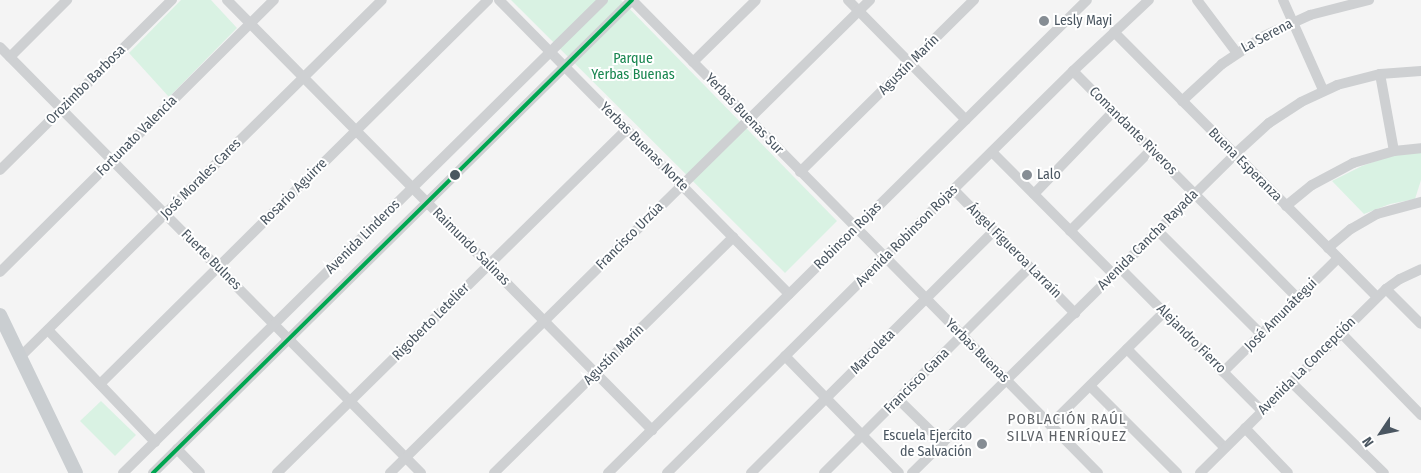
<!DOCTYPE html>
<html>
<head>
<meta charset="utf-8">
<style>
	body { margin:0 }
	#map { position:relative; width:1421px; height:473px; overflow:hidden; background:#f4f4f4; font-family:"Fira Sans Condensed",sans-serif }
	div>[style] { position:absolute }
	.green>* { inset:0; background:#d9f2e3 }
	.minor>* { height:10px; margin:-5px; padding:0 5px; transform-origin:5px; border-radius:5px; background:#ced0d2 }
	.major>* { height:14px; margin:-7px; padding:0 7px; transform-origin:7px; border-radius:7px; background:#caced1 }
	.bus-1>* { height:4px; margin:-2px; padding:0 2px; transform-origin:2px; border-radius:2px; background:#00a651 }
	.dots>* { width:14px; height:14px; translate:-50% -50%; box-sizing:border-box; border:2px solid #fff; border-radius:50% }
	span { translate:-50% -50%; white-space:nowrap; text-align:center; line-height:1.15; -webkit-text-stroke:4px #fff; paint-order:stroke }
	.poi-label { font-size:14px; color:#4a5661 }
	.left { translate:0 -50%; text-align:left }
	.right { translate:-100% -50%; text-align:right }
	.street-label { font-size:14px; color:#4a5661 }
	.park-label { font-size:14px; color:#17864f }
	.neighbourhood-label { font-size:15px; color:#5f6368; letter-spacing:1px }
	.north { position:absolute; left:1356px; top:408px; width:50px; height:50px; -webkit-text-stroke:4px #fff; paint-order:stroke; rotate:236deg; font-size:14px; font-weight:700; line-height:20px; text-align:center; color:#4a5661 }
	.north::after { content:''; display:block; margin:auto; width:18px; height:22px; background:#4a5661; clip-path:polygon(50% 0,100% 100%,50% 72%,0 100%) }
</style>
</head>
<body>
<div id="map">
	<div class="green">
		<div style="clip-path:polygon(181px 0,211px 0,237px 28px,169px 97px,129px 53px)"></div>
		<div style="clip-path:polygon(511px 0,621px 0,837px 221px,785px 273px)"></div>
		<div style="clip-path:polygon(1421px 152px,1421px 180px,1415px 199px,1390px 204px,1364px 214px,1332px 181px,1362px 166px,1398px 153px)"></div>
		<div style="clip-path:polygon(101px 401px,136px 435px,115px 456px,80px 421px)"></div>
	</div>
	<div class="minor">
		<div style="left:227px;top:0;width:605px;rotate:45.34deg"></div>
		<div style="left:499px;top:0;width:413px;rotate:45.4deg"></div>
		<div style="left:632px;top:0;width:664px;rotate:45.43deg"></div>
		<div style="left:848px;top:0;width:168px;rotate:45.5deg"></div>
		<div style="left:1197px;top:0;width:66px;rotate:53deg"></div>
		<div style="left:1283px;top:0;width:98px;rotate:66deg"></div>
		<div style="left:1114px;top:32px;width:373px;rotate:45.2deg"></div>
		<div style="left:0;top:47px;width:599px;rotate:45.34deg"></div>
		<div style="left:10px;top:57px;width:81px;rotate:-45deg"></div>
		<div style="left:693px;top:62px;width:88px;rotate:-44.5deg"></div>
		<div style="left:1073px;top:71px;width:320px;rotate:45.3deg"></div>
		<div style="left:1380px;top:74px;width:78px;rotate:79.7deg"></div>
		<div style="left:1182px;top:101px;width:54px;rotate:-42.8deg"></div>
		<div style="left:1222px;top:64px;width:50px;rotate:-33.7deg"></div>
		<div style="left:1264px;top:36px;width:51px;rotate:-24.5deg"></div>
		<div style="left:1310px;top:15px;width:61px;rotate:-14.3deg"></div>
		<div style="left:992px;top:152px;width:172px;rotate:45.2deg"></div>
		<div style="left:0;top:170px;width:242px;rotate:-44.7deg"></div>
		<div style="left:800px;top:172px;width:245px;rotate:-44.7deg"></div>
		<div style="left:954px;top:190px;width:173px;rotate:45.5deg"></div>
		<div style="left:1034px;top:194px;width:114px;rotate:-46.1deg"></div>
		<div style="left:1286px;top:206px;width:33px;rotate:-39deg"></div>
		<div style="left:1312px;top:185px;width:47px;rotate:-28.2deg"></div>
		<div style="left:1353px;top:163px;width:43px;rotate:-16.3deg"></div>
		<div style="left:1394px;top:151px;width:27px;rotate:-6deg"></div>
		<div style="left:1070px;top:231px;width:115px;rotate:-45deg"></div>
		<div style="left:1158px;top:231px;width:146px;rotate:45deg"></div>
		<div style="left:1328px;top:248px;width:30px;rotate:-40deg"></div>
		<div style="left:1351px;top:229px;width:30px;rotate:-30deg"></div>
		<div style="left:1377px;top:214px;width:46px;rotate:-15.3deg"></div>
		<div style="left:1120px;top:268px;width:202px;rotate:45.2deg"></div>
		<div style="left:0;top:272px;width:386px;rotate:-44.8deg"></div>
		<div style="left:1386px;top:289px;width:49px;rotate:45deg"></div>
		<div style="left:48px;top:330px;width:155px;rotate:46.3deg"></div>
		<div style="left:1341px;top:333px;width:115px;rotate:45.7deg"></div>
		<div style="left:1127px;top:349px;width:139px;rotate:45.3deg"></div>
		<div style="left:785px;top:356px;width:163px;rotate:45.7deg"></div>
		<div style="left:20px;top:357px;width:508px;rotate:-44.6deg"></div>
		<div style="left:1223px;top:372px;width:162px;rotate:-44.7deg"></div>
		<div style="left:1291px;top:382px;width:130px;rotate:44.4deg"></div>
		<div style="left:100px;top:384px;width:546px;rotate:-44.7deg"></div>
		<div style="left:1090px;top:386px;width:123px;rotate:45deg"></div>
		<div style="left:898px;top:399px;width:63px;rotate:44.4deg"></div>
		<div style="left:1050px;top:425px;width:161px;rotate:-44.7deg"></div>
		<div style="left:1245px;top:428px;width:62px;rotate:46.3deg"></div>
		<div style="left:177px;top:449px;width:33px;rotate:46deg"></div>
		<div style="left:123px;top:473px;width:674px;rotate:-44.58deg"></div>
		<div style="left:153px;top:473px;width:673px;rotate:-44.64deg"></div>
		<div style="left:277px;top:473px;width:491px;rotate:-44.5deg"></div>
		<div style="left:390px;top:473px;width:674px;rotate:-44.58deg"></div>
		<div style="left:494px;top:473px;width:336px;rotate:-44.6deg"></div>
		<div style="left:608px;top:473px;width:673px;rotate:-44.64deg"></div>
		<div style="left:667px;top:473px;width:571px;rotate:-44.72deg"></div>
		<div style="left:1073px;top:71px;width:104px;rotate:-43.1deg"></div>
		<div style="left:751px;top:473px;width:343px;rotate:-44.9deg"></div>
		<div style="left:824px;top:473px;width:291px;rotate:-45deg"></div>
		<div style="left:912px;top:473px;width:454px;rotate:-44.6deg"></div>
		<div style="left:1235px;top:154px;width:46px;rotate:-42.4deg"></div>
		<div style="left:1269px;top:123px;width:38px;rotate:-33deg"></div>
		<div style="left:1301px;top:102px;width:40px;rotate:-25deg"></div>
		<div style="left:1337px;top:85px;width:44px;rotate:-14.3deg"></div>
		<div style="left:1380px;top:74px;width:41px;rotate:-4.2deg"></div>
		<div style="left:1200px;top:473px;width:262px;rotate:-44.7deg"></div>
		<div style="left:1386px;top:289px;width:17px;rotate:-36deg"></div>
		<div style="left:1400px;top:279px;width:23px;rotate:-25deg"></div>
	</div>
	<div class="major">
		<div style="left:0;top:315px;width:175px;rotate:64.3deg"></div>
	</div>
	<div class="bus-1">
		<div style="left:153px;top:473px;width:673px;rotate:-44.64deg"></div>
	</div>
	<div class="dots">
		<div style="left:1044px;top:21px;background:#868d94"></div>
		<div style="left:455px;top:175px;background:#4a5661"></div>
		<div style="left:1027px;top:175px;background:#868d94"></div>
		<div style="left:982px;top:444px;background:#868d94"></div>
	</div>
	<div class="poi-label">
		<span class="left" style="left:1054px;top:21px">Lesly Mayi</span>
		<span class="left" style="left:1037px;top:175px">Lalo</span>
		<span class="right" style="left:972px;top:444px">Escuela Ejercito<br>de Salvación</span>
	</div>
	<div class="street-label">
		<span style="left:1267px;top:36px;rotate:-28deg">La Serena</span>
		<span style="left:909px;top:65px;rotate:-45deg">Agustín Marín</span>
		<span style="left:86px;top:85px;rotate:-45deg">Orozimbo Barbosa</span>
		<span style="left:744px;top:114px;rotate:46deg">Yerbas Buenas Sur</span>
		<span style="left:1133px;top:131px;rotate:45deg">Comandante Riveros</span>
		<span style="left:137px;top:136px;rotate:-45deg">Fortunato Valencia</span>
		<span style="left:644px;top:147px;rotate:45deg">Yerbas Buenas Norte</span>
		<span style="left:1245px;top:165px;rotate:45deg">Buena Esperanza</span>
		<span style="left:201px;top:179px;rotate:-45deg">José Morales Cares</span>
		<span style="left:294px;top:192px;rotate:-45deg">Rosario Aguirre</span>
		<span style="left:630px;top:236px;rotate:-45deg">Francisco Urzúa</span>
		<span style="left:848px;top:236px;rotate:-45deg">Robinson Rojas</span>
		<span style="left:907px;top:236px;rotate:-45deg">Avenida Robinson Rojas</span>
		<span style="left:363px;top:237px;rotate:-45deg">Avenida Linderos</span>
		<span style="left:1148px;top:240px;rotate:-45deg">Avenida Cancha Rayada</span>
		<span style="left:471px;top:247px;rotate:45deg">Raimundo Salinas</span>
		<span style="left:1014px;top:251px;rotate:45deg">Ángel Figueroa Larraín</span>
		<span style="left:211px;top:260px;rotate:45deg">Fuerte Bulnes</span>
		<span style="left:1281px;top:315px;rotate:-45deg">José Amunátegui</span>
		<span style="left:431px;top:322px;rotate:-45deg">Rigoberto Letelier</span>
		<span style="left:1191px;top:339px;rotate:45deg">Alejandro Fierro</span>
		<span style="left:977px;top:351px;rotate:45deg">Yerbas Buenas</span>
		<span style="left:873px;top:352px;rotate:-45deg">Marcoleta</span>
		<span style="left:614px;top:355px;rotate:-45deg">Agustín Marín</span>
		<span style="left:1307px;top:366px;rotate:-45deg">Avenida La Concepción</span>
		<span style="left:917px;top:381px;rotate:-45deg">Francisco Gana</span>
	</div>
	<div class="park-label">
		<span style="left:633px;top:67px">Parque<br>Yerbas Buenas</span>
	</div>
	<div class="neighbourhood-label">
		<span style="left:1067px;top:428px">POBLACIÓN RAÚL<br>SILVA HENRÍQUEZ</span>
	</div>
	<div class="north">N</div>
</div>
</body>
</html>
